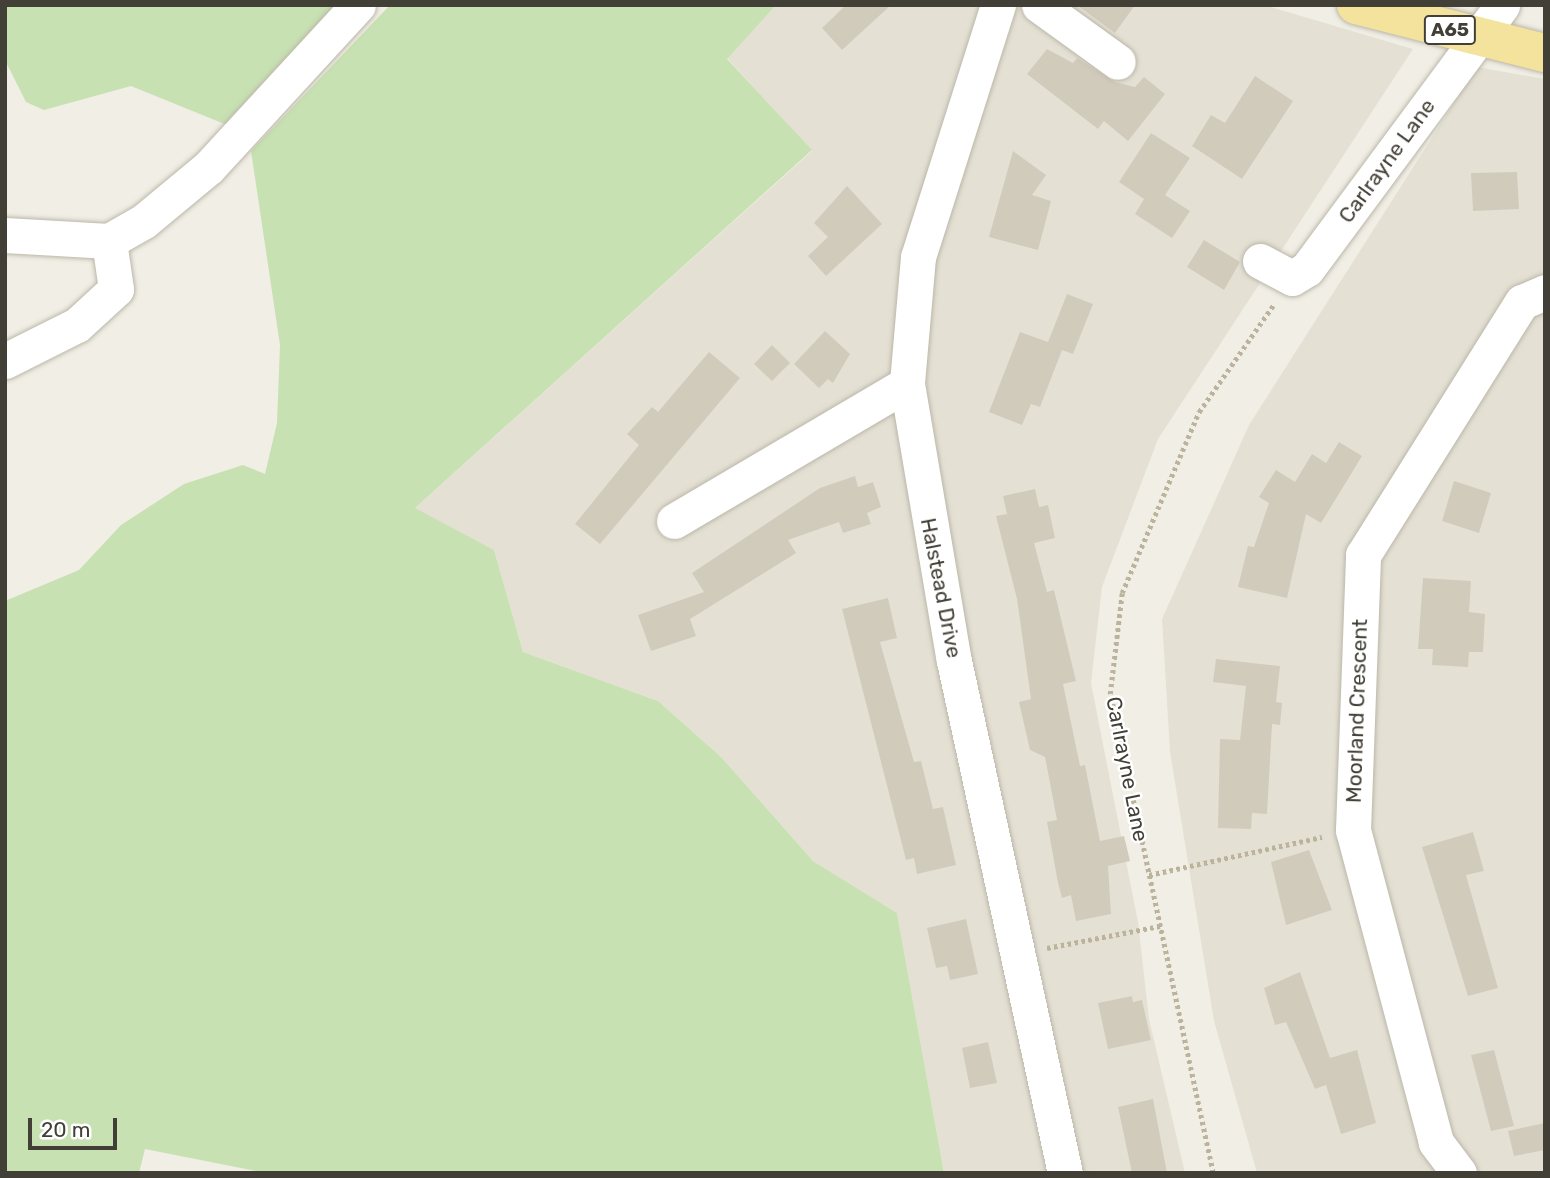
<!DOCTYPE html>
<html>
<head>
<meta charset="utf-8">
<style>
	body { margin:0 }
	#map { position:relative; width:1550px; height:1178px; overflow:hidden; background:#f1eee5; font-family:Rubik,sans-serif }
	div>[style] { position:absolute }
	.residential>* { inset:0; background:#e4e1d4 }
	.green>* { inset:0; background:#c7e1b2 }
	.building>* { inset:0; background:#d1cbbc }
	.path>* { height:4.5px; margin-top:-2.25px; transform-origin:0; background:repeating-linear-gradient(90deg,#bbb39c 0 3.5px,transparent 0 7px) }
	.roads { filter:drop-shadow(0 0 2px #bbb7a9) drop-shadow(0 0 2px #bbb7a9) }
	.minor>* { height:35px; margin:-17.5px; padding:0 17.5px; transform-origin:17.5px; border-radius:17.5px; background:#fff }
	.major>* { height:38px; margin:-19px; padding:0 19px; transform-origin:19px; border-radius:19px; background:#f3e39c }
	span { translate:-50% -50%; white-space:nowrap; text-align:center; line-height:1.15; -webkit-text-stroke:5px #fff; paint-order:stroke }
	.shield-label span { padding:2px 5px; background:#fff; border:2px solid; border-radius:5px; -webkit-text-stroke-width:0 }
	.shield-label { font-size:19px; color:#423f36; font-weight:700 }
	.street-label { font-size:21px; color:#423f36 }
	.frame { position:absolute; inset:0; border:7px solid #423f36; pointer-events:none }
	.scale { position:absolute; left:28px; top:1118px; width:89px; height:32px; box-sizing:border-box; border:4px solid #423f36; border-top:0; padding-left:9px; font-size:21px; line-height:24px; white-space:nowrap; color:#423f36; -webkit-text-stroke:5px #fff; paint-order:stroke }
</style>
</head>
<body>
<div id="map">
	<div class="residential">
		<div style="clip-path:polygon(776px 5px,1264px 5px,1413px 49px,1158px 439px,1102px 587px,1091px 683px,1138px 922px,1149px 1019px,1185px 1173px,944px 1173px,897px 913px,813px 861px,721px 757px,658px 701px,523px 652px,494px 550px,414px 509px,812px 151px,727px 58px)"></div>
		<div style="clip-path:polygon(1477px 67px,1545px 79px,1545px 1173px,1257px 1173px,1214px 1021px,1170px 752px,1162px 619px,1249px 425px)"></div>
	</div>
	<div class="green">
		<div style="clip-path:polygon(5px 5px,336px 5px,227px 125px,131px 86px,44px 110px,26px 102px,5px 60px)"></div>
		<div style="clip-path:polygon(390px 5px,776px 5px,727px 59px,812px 150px,415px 508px,494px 550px,523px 652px,658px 701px,721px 757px,813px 861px,897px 913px,944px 1173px,266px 1173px,145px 1149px,139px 1173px,5px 1173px,5px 601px,79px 570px,121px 525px,184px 484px,243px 465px,265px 474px,277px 423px,280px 345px,251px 151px)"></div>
	</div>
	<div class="building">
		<div style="clip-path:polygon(846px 5px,891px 5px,842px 50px,822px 28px)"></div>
		<div style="clip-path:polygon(1077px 5px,1135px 5px,1115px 33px)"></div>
		<div style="clip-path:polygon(1047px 49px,1073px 63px,1077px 58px,1115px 82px,1135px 87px,1144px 77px,1165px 94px,1128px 141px,1104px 121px,1098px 129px,1027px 74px)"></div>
		<div style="clip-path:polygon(1255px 76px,1293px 101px,1242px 179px,1192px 146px,1211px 115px,1225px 123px)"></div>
		<div style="clip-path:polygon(1151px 133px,1190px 158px,1165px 195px,1190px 211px,1172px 238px,1135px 214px,1144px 199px,1119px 182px)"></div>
		<div style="clip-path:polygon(1013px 151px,1046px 175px,1032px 195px,1051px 201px,1038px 250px,989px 237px)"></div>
		<div style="clip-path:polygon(1517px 172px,1519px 209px,1473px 211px,1471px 173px)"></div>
		<div style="clip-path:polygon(847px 186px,882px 224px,826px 276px,808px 256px,828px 237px,814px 223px)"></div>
		<div style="clip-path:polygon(1204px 240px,1240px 262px,1224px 290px,1187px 267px)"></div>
		<div style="clip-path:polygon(1067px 294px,1093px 304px,1073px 354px,1062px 350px,1040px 407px,1031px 404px,1022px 425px,989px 412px,1020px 332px,1048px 342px)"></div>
		<div style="clip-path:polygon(825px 331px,850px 354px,833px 383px,828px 379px,819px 388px,794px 364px)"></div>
		<div style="clip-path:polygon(772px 345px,790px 363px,772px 381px,754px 364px)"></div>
		<div style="clip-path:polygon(709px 352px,740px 378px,600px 544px,575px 524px,639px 445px,627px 434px,652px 407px,658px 412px)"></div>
		<div style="clip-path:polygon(1339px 442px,1362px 456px,1321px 523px,1306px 514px,1287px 598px,1238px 587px,1248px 546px,1254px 547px,1269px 503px,1259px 497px,1276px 470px,1295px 482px,1312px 454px,1326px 463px)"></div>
		<div style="clip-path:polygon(855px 476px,858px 487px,873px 482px,881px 507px,867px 513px,871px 524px,843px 533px,839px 522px,788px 540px,796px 553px,690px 619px,696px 636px,651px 651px,638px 615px,704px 592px,692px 573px,820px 488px)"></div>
		<div style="clip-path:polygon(1454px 481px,1491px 493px,1479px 533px,1442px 521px)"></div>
		<div style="clip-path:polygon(1035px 489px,1039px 507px,1048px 505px,1055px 538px,1034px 543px,1047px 592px,1054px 590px,1076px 681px,1063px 684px,1080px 766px,1085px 765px,1100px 841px,1124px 836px,1130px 861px,1108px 866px,1111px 914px,1076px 921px,1071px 895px,1062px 898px,1058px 883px,1047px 822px,1057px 820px,1045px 757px,1030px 750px,1019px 702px,1031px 699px,1017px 599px,996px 516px,1007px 514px,1003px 496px)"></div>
		<div style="clip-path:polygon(1423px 578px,1471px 581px,1469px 612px,1485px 614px,1483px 652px,1469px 652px,1468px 667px,1432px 665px,1433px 649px,1418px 649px)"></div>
		<div style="clip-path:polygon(888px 598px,897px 638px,880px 642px,914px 762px,921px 761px,933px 809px,943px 807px,956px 865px,917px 874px,914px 858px,906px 860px,842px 609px)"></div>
		<div style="clip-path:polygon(1216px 659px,1280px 666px,1276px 702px,1282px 703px,1280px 725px,1272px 724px,1267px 814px,1252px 813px,1251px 829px,1218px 828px,1220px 739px,1240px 740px,1246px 686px,1213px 682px)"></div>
		<div style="clip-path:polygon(1473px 832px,1484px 871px,1466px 875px,1498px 988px,1468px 996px,1422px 847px)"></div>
		<div style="clip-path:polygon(1309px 850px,1332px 910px,1286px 925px,1271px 862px)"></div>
		<div style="clip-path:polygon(966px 919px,978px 974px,950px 980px,947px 966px,936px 968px,927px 928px)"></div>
		<div style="clip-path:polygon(1300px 972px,1330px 1058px,1357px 1050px,1376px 1123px,1341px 1134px,1326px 1085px,1315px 1089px,1286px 1022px,1275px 1025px,1264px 988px)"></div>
		<div style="clip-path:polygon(1132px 996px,1133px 1002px,1142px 1000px,1151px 1040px,1108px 1049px,1098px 1003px)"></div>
		<div style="clip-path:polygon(988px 1042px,997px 1083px,970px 1088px,962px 1048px)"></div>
		<div style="clip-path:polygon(1494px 1050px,1514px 1126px,1491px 1131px,1471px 1055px)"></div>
		<div style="clip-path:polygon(1153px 1099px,1167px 1173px,1132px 1173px,1118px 1107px)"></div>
		<div style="clip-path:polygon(1545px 1123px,1545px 1150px,1514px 1156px,1508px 1131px)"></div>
	</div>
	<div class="path">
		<div style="left:1149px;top:875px;width:177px;rotate:-12.4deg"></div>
		<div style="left:1047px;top:948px;width:115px;rotate:-11deg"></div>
		<div style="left:1213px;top:1173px;width:490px;rotate:-102.1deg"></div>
		<div style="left:1110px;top:694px;width:102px;rotate:-83.2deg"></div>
		<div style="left:1122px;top:593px;width:197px;rotate:-67deg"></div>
		<div style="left:1199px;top:412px;width:131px;rotate:-55.2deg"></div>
	</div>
	<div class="roads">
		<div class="minor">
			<div style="left:998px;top:5px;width:264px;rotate:107.6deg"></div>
			<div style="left:918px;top:257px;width:127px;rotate:95deg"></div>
			<div style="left:907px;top:384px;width:281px;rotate:80.4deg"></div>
			<div style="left:954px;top:661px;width:524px;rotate:77.77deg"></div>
			<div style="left:1039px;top:5px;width:97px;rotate:35.8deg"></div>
			<div style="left:5px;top:235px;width:104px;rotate:3.3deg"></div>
			<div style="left:109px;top:241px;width:40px;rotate:-29.7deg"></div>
			<div style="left:144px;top:221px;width:85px;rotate:-39.7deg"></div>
			<div style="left:209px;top:167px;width:220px;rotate:-47.4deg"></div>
			<div style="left:1260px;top:261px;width:36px;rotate:28deg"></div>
			<div style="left:1292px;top:278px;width:17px;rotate:-31deg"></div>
			<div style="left:1307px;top:269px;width:328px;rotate:-53.5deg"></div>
			<div style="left:5px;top:361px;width:80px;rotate:-26.6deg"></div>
			<div style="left:77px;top:325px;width:53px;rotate:-42.7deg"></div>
			<div style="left:116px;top:289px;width:49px;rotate:-98.3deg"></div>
			<div style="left:674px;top:521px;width:270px;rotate:-30.5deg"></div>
			<div style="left:1459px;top:1173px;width:39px;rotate:-127deg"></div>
			<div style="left:1436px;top:1142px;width:323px;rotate:-104.9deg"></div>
			<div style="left:1353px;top:830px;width:275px;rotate:-87.9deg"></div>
			<div style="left:1363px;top:555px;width:299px;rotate:-57.9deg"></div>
			<div style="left:1522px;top:302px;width:25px;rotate:-23deg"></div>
		</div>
		<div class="major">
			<div style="left:1356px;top:5px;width:195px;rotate:14.3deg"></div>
		</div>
	</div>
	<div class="shield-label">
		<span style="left:1450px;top:30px">A65</span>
	</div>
	<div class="street-label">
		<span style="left:1387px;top:161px;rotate:-54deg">Carlrayne Lane</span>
		<span style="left:941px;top:588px;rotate:79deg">Halstead Drive</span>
		<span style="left:1357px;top:711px;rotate:-88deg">Moorland Crescent</span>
		<span style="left:1127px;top:769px;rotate:79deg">Carlrayne Lane</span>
	</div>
	<div class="frame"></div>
	<div class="scale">20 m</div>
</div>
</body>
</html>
